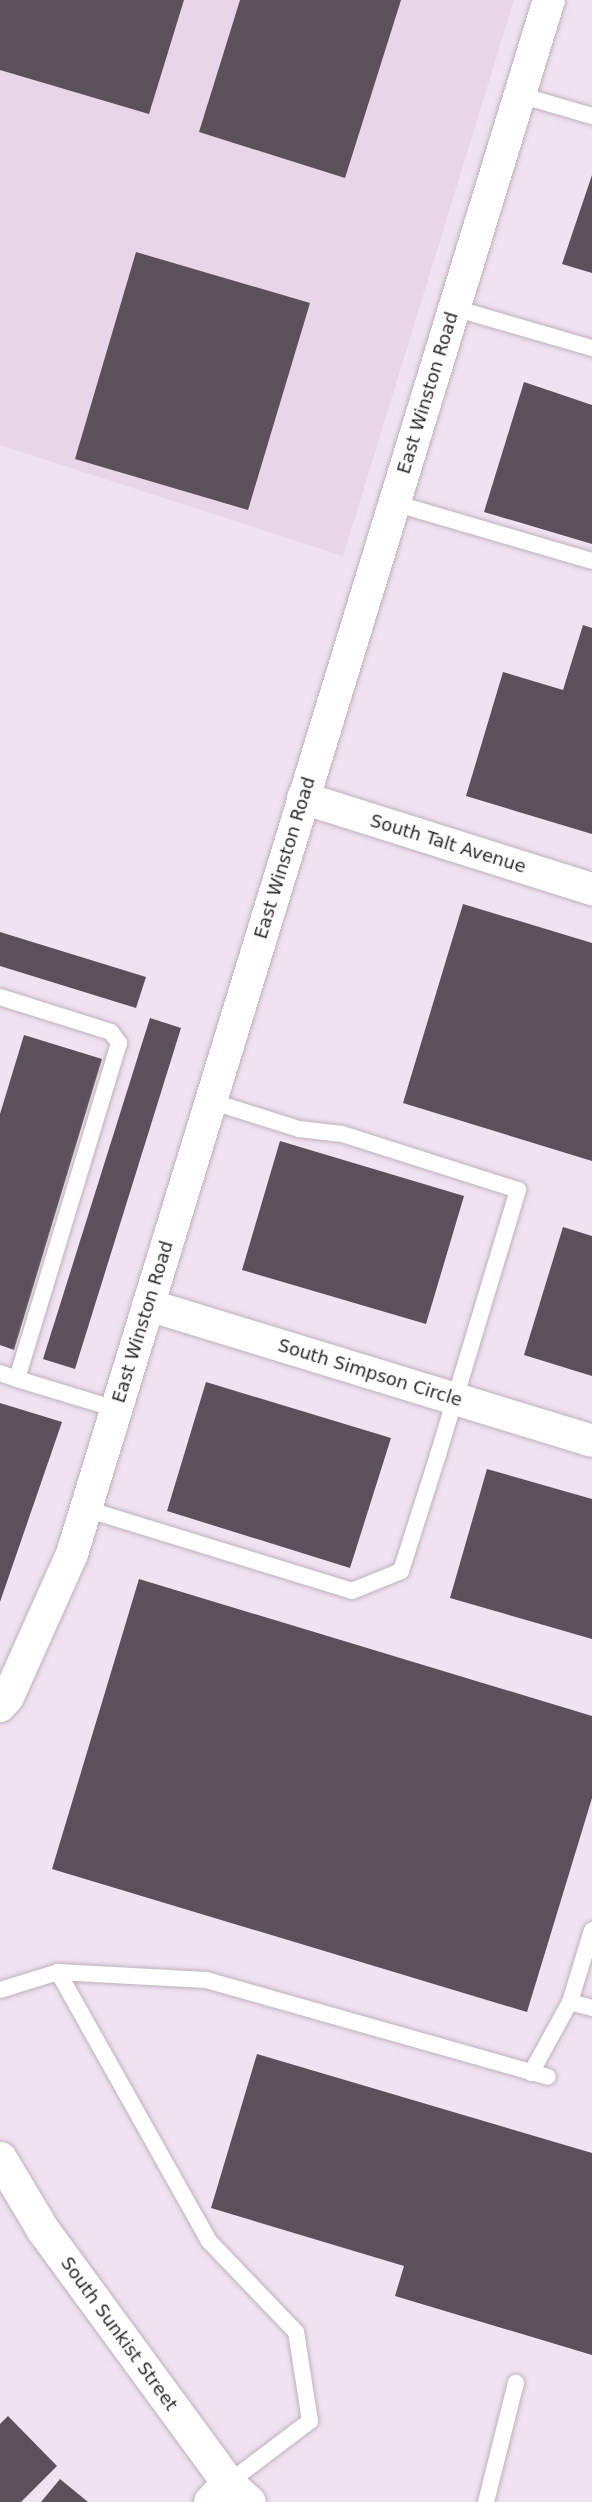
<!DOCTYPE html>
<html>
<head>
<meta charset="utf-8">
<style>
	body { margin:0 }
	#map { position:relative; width:592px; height:2502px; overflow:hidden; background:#f0e2f0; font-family:"DejaVu Sans",sans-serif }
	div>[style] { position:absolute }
	.built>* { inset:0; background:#e9d5e8 }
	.building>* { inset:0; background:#5c505b }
	.roads { filter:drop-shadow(0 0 2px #beb1be) drop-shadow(0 0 2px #beb1be) }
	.lane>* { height:16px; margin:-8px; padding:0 8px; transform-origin:8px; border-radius:8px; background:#fff }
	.street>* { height:32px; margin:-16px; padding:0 16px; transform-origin:16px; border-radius:16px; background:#fff }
	.secondary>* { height:33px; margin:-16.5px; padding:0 16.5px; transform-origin:16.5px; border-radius:16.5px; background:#fff }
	span { translate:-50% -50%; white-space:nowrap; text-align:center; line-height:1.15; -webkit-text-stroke:6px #fff; paint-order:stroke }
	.street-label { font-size:18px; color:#2e292e }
</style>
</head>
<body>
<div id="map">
	<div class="built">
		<div style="clip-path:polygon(0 0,514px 0,343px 556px,0 445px)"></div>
	</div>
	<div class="building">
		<div style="clip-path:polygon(0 0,184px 0,149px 114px,0 70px)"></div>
		<div style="clip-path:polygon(240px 0,401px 0,345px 178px,199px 132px)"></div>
		<div style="clip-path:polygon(592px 175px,592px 273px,562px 264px)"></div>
		<div style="clip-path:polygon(136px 252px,310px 303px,248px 510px,75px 459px)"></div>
		<div style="clip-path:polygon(524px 382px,592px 405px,592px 544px,484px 512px)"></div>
		<div style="clip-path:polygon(583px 625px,592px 628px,592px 834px,466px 796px,503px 672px,563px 690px)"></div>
		<div style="clip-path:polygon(463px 904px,592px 943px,592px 1161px,403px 1103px)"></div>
		<div style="clip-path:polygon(0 932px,146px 977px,136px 1008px,0 966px)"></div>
		<div style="clip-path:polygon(150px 1018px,181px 1028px,75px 1369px,43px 1359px)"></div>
		<div style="clip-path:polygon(24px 1035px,102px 1059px,14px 1350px,0 1345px,0 1114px)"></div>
		<div style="clip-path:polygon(280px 1141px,464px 1196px,426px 1324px,242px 1270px)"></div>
		<div style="clip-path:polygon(563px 1227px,592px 1236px,592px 1376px,524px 1355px)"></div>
		<div style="clip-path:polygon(206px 1382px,391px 1438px,350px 1568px,167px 1511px)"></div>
		<div style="clip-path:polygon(0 1403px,62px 1422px,0 1602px)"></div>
		<div style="clip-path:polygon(487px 1469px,592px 1499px,592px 1639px,450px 1598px)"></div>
		<div style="clip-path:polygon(139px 1579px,592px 1716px,592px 1798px,527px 2012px,52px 1869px)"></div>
		<div style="clip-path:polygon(257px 2054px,592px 2153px,592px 2355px,395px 2296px,404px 2266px,211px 2208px)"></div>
		<div style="clip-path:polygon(8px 2416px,57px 2466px,21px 2502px,0 2502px,0 2424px)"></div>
		<div style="clip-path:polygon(60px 2479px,88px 2502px,41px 2502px)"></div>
	</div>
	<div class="roads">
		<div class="lane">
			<div style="left:520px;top:95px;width:75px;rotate:16.3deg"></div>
			<div style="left:454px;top:308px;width:144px;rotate:16.2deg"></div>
			<div style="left:394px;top:503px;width:206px;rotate:16.3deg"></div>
			<div style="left:0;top:997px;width:116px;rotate:17.5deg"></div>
			<div style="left:111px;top:1032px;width:14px;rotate:54deg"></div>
			<div style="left:119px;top:1043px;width:351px;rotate:106.9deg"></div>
			<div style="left:17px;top:1379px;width:18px;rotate:-161deg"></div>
			<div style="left:17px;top:1379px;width:103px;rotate:16.9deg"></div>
			<div style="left:86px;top:1509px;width:278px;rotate:17.1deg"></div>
			<div style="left:352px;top:1591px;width:53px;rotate:-22.2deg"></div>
			<div style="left:401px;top:1571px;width:122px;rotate:-72.3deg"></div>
			<div style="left:438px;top:1455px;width:277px;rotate:-73.2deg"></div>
			<div style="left:518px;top:1190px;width:185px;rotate:-162.3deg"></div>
			<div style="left:342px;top:1134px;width:43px;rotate:-173.4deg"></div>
			<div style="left:299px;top:1129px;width:93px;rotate:-162.5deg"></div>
			<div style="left:0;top:1990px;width:61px;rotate:-17.2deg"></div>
			<div style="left:570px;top:2002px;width:23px;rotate:15deg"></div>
			<div style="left:531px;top:2073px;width:81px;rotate:-61.2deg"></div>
			<div style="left:570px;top:2002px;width:75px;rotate:-73deg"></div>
			<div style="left:228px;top:2483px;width:103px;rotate:-37.1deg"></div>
			<div style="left:310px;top:2421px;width:90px;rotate:-98.9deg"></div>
			<div style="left:296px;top:2332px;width:126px;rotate:-133.7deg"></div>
			<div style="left:209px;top:2241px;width:308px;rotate:-119.3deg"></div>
			<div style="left:58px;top:1972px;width:148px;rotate:3.1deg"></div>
			<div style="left:206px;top:1980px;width:355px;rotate:15.8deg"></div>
			<div style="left:486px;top:2502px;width:123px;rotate:-75.9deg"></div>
		</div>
		<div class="street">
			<div style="left:303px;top:798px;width:303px;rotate:17.5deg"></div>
			<div style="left:148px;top:1305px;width:464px;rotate:17deg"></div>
			<div style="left:0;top:1706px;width:12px;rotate:-48deg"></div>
			<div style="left:8px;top:1697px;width:157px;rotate:-65.9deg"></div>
			<div style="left:72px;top:1554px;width:1626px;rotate:-72.94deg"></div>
			<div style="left:210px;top:2502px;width:26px;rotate:-47deg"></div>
		</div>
		<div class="secondary">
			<div style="left:0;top:2158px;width:84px;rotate:59.2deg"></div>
			<div style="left:43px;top:2230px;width:313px;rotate:53.8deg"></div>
			<div style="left:228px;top:2483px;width:28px;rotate:42deg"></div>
		</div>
	</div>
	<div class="street-label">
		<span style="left:428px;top:393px;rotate:-73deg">East Winston Road</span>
		<span style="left:448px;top:844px;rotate:17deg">South Talt Avenue</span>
		<span style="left:285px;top:858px;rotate:-73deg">East Winston Road</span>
		<span style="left:143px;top:1322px;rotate:-73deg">East Winston Road</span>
		<span style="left:370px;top:1373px;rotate:17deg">South Simpson Circle</span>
		<span style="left:119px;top:2334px;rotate:54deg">South Sunkist Street</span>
	</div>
</div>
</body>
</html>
